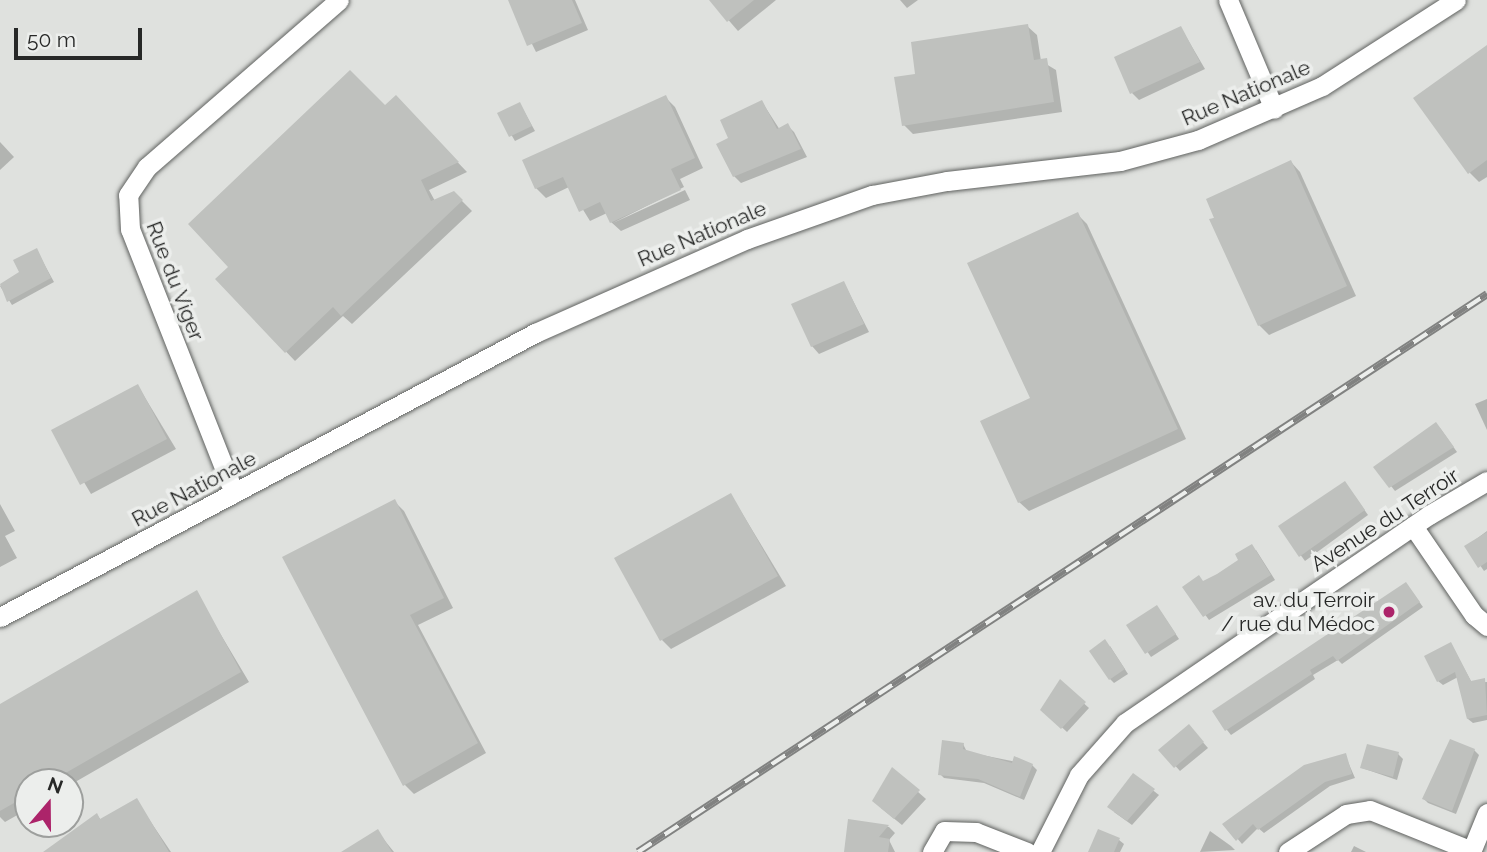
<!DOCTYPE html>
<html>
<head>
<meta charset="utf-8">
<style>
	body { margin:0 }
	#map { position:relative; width:1487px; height:852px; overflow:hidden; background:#dfe1de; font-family:Raleway,sans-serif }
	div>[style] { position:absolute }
	.shadow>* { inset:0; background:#0003 }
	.building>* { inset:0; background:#bfc1be }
	.roads { filter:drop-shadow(0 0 2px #606260) drop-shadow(0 0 2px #606260) }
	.minor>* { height:19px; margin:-9.5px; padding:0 9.5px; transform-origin:9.5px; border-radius:9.5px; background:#fff }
	.rail>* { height:8px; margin-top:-4px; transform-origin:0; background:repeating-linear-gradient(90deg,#eceeec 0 16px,#818281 0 32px); box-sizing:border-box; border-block:2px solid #818281 }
	.dots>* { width:19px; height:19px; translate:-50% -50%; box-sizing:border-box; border:4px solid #eceeec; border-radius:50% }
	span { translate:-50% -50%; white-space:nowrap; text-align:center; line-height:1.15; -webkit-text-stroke:7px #eceeec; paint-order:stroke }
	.street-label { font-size:21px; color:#272827 }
	.poi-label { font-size:21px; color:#272827 }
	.right { translate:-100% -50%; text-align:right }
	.north { position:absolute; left:14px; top:768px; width:70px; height:70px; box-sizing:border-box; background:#eceeec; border:2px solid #9d9f9d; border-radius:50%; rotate:20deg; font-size:19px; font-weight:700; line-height:28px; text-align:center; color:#272827 }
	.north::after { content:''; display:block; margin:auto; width:24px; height:32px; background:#ac246a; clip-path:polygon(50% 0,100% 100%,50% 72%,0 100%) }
	.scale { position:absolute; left:14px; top:28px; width:128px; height:32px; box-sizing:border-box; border:4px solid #272827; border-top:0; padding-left:9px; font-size:21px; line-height:24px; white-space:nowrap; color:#272827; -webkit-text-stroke:5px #eceeec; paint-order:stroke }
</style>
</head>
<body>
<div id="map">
	<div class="shadow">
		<div style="clip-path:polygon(510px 0,575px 0,588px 30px,536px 52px)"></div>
		<div style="clip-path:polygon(711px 0,776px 0,738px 31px)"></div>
		<div style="clip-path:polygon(900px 0,918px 0,907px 8px)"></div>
		<div style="clip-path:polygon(1027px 26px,1037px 35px,1041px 61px,1056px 70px,1062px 112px,913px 134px,904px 125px,917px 75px)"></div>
		<div style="clip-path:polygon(1181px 28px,1205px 69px,1139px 100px,1132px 93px)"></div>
		<div style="clip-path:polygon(1487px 47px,1487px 177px,1479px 182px,1470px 173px)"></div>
		<div style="clip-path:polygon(665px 97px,675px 107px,703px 168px,680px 179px,684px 187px,613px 223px,685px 190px,690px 200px,621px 231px,611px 222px,607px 213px,590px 221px,569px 187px,546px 198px,536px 188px)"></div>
		<div style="clip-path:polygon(396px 98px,467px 172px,429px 190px,435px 201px,454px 193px,472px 211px,352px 324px,343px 316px,295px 361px,217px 279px)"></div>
		<div style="clip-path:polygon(762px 102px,780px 130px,787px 125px,794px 132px,807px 157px,741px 183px,734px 176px)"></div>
		<div style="clip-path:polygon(520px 104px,535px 131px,515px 141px,499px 114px)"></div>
		<div style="clip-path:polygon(0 142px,14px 157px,0 170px)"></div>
		<div style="clip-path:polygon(1291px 162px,1300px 172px,1356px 296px,1269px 335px,1259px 325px,1211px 220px)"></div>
		<div style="clip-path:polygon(1077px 214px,1087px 224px,1186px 439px,1029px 511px,1019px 502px,1032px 399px)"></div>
		<div style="clip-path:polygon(37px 251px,54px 282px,12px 305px,0 286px,22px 273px)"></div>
		<div style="clip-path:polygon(844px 283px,869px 332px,819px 354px,812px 346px)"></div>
		<div style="clip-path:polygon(138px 386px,176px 449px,91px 494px,53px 430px)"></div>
		<div style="clip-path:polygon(1487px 399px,1487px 430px,1475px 404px)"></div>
		<div style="clip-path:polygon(1440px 428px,1457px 452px,1395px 491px,1391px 486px)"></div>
		<div style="clip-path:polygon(1349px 488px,1368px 515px,1305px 561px,1280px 527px)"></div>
		<div style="clip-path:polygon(731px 495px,786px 586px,671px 649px,662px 640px)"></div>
		<div style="clip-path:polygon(394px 501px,404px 511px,453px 608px,418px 625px,486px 753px,414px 794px,405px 785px)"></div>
		<div style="clip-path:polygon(0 504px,15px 531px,5px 536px,17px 558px,0 567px)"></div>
		<div style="clip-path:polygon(1487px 531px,1487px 569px,1484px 571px,1467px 546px)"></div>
		<div style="clip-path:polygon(1256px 550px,1275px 580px,1209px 620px,1185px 587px,1204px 583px)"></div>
		<div style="clip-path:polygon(1410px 589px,1423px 607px,1342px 664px,1338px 660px,1313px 675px,1315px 679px,1231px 735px,1227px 730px,1214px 712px)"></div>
		<div style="clip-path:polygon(196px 593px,249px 682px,70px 785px,28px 782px,28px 809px,5px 822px,0 817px,0 706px)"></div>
		<div style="clip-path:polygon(1161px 612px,1179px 639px,1151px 657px,1129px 625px)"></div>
		<div style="clip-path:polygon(1451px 644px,1472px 683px,1487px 682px,1487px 720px,1473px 723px,1468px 719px,1458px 677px,1443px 685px,1438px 681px)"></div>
		<div style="clip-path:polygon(1110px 646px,1128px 674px,1114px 683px,1110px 679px)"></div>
		<div style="clip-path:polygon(1060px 682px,1089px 708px,1067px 732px,1043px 710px)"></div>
		<div style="clip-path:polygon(1193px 731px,1208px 748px,1180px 771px,1161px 750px)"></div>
		<div style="clip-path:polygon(963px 744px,967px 752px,1032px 765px,1037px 770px,1024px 800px,984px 783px,944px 778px,940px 774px)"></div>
		<div style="clip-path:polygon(1474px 750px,1479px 755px,1456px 814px,1428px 803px,1424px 799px)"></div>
		<div style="clip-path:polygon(1398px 754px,1403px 759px,1397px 780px,1362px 768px)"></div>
		<div style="clip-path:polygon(1345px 755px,1355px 778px,1330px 786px,1264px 833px,1258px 828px,1242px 844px,1225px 824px)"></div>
		<div style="clip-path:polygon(893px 770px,926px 799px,902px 825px,881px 808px)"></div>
		<div style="clip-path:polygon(1133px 775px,1159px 795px,1132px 825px,1114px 812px)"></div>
		<div style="clip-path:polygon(136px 800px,171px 852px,45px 852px,97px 815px,101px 820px)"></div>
		<div style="clip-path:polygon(849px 821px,889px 827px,895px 833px,889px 840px,895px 852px,845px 852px)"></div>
		<div style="clip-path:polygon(377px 831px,394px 852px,344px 852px)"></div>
		<div style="clip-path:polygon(1210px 831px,1231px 846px,1235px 850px,1200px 852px)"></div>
		<div style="clip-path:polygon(1119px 840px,1124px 844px,1120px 852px,1090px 852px)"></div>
		<div style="clip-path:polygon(1354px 846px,1366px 852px,1351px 852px)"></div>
	</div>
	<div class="building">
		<div style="clip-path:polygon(508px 0,572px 0,582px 23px,527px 46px)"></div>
		<div style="clip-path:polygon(709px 0,754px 0,727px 22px)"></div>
		<div style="clip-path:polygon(1028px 24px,1034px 60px,1047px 58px,1054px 102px,902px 126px,894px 77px,915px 74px,911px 42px)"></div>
		<div style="clip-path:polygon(1181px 26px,1200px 62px,1130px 94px,1114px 57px)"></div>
		<div style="clip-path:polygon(1487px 45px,1487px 160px,1468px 174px,1413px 98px)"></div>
		<div style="clip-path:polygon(350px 70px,385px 105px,396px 95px,459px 162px,421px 180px,431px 201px,454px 191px,463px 200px,341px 316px,333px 307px,285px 353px,215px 279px,228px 267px,188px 224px)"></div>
		<div style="clip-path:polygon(666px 95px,695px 158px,671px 169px,681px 190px,610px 223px,600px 202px,579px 212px,563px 177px,535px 189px,522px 160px)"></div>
		<div style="clip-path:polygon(762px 100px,777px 129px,788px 123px,801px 149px,733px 177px,716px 144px,728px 138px,720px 120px)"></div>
		<div style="clip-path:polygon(520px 102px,532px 126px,509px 137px,497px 113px)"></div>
		<div style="clip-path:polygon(1291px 160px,1347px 286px,1258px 326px,1209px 219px,1214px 218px,1206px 199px)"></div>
		<div style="clip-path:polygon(1078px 212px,1178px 429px,1018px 503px,980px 421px,1030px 398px,967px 263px)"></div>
		<div style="clip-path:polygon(37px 248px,51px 278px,7px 302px,0 284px,19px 272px,13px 260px)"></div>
		<div style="clip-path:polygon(844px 281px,864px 324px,811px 347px,791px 304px)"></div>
		<div style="clip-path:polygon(138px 384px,167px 439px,80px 485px,51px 430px)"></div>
		<div style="clip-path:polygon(1436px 422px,1454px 447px,1389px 488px,1373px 467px)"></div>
		<div style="clip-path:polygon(1345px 481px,1365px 510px,1299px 557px,1278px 526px)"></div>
		<div style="clip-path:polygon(731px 493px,778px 576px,660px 641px,614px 558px)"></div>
		<div style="clip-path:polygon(395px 499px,444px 598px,410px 615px,478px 743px,403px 786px,282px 557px)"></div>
		<div style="clip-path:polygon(1487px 532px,1487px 562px,1478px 568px,1464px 546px)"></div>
		<div style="clip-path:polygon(1252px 544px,1271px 575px,1203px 617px,1182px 587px,1199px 575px,1203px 581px,1217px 574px,1238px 560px,1235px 554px)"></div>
		<div style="clip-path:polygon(1406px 582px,1420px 602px,1337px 661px,1333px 656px,1310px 670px,1312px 674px,1225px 731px,1212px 711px)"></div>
		<div style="clip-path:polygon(197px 590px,241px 672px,50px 782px,28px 782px,28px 795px,0 811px,0 704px)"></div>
		<div style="clip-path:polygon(1157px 605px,1176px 634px,1145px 654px,1126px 625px)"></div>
		<div style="clip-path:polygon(1105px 639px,1125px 669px,1109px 680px,1089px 651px)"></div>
		<div style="clip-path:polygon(1451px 642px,1471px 681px,1485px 678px,1487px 715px,1467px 719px,1455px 672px,1437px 682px,1424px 656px)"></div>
		<div style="clip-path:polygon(1060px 679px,1086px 702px,1061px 729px,1040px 710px)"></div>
		<div style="clip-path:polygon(1189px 724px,1204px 742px,1174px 768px,1158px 750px)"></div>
		<div style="clip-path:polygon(1450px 739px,1475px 749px,1452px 811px,1422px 799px)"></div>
		<div style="clip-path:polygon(942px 740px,964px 743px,963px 749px,1012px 763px,1014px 756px,1033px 764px,1020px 797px,978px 779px,938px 775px)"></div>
		<div style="clip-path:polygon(1367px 744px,1399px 752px,1393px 777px,1360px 768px)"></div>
		<div style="clip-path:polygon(1346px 753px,1352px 774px,1325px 782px,1258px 830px,1253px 824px,1236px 841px,1222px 824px,1304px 765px)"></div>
		<div style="clip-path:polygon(892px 767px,920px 790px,894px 819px,872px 801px)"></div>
		<div style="clip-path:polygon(1133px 773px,1155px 789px,1127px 821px,1107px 807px)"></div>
		<div style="clip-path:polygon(137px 798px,169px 852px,43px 852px,97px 813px,100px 819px)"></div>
		<div style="clip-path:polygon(848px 819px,889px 825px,879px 837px,890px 839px,888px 852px,844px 852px)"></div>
		<div style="clip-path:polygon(378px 829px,392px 852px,341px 852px)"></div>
		<div style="clip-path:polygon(1098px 829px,1120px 838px,1114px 852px,1088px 852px)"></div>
	</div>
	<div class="roads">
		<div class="minor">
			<div style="left:1228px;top:0;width:118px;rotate:67.1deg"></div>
			<div style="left:234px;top:493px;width:284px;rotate:-111.5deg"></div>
			<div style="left:130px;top:229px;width:34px;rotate:-93deg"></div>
			<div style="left:128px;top:195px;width:34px;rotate:-56deg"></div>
			<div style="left:147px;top:167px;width:254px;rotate:-41deg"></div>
			<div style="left:1413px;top:526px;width:108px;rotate:55.6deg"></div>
			<div style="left:1474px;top:615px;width:17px;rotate:40deg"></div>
			<div style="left:0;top:617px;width:606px;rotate:-27.96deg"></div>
			<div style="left:535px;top:333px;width:232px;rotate:-23.9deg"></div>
			<div style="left:747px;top:239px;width:133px;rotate:-19.4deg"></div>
			<div style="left:872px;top:195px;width:76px;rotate:-10.6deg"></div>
			<div style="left:947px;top:181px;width:174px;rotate:-6.6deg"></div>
			<div style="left:1120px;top:161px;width:81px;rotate:-15.1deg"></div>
			<div style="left:1198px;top:140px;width:135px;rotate:-23.5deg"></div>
			<div style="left:1322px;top:86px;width:159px;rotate:-32.7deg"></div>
			<div style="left:932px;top:852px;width:24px;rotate:-60deg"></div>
			<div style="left:944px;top:831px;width:32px;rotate:2deg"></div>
			<div style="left:976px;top:832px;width:55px;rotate:21.4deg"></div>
			<div style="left:1040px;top:852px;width:86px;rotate:-63.1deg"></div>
			<div style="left:1079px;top:775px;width:69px;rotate:-48.5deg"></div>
			<div style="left:1125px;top:723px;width:368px;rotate:-34.4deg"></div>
			<div style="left:1429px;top:515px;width:67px;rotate:-30.4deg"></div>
			<div style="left:1288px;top:852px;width:69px;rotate:-33.2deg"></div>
			<div style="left:1346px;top:814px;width:24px;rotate:-9deg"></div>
			<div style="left:1370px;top:810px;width:110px;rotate:21.9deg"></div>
			<div style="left:1471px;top:852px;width:42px;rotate:-67.7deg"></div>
		</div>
	</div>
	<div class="rail">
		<div style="left:638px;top:852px;width:1016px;rotate:-33.31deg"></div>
	</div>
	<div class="dots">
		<div style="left:1389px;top:612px;background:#ac246a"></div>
	</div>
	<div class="street-label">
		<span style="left:1246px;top:93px;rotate:-23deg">Rue Nationale</span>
		<span style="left:702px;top:234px;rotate:-23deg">Rue Nationale</span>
		<span style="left:175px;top:281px;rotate:69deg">Rue du Viger</span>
		<span style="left:194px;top:489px;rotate:-28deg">Rue Nationale</span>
		<span style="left:1385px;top:520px;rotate:-33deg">Avenue du Terroir</span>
	</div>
	<div class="poi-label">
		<span class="right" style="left:1375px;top:612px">av. du Terroir<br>/ rue du Médoc</span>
	</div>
	<div class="north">N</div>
	<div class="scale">50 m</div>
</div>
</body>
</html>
